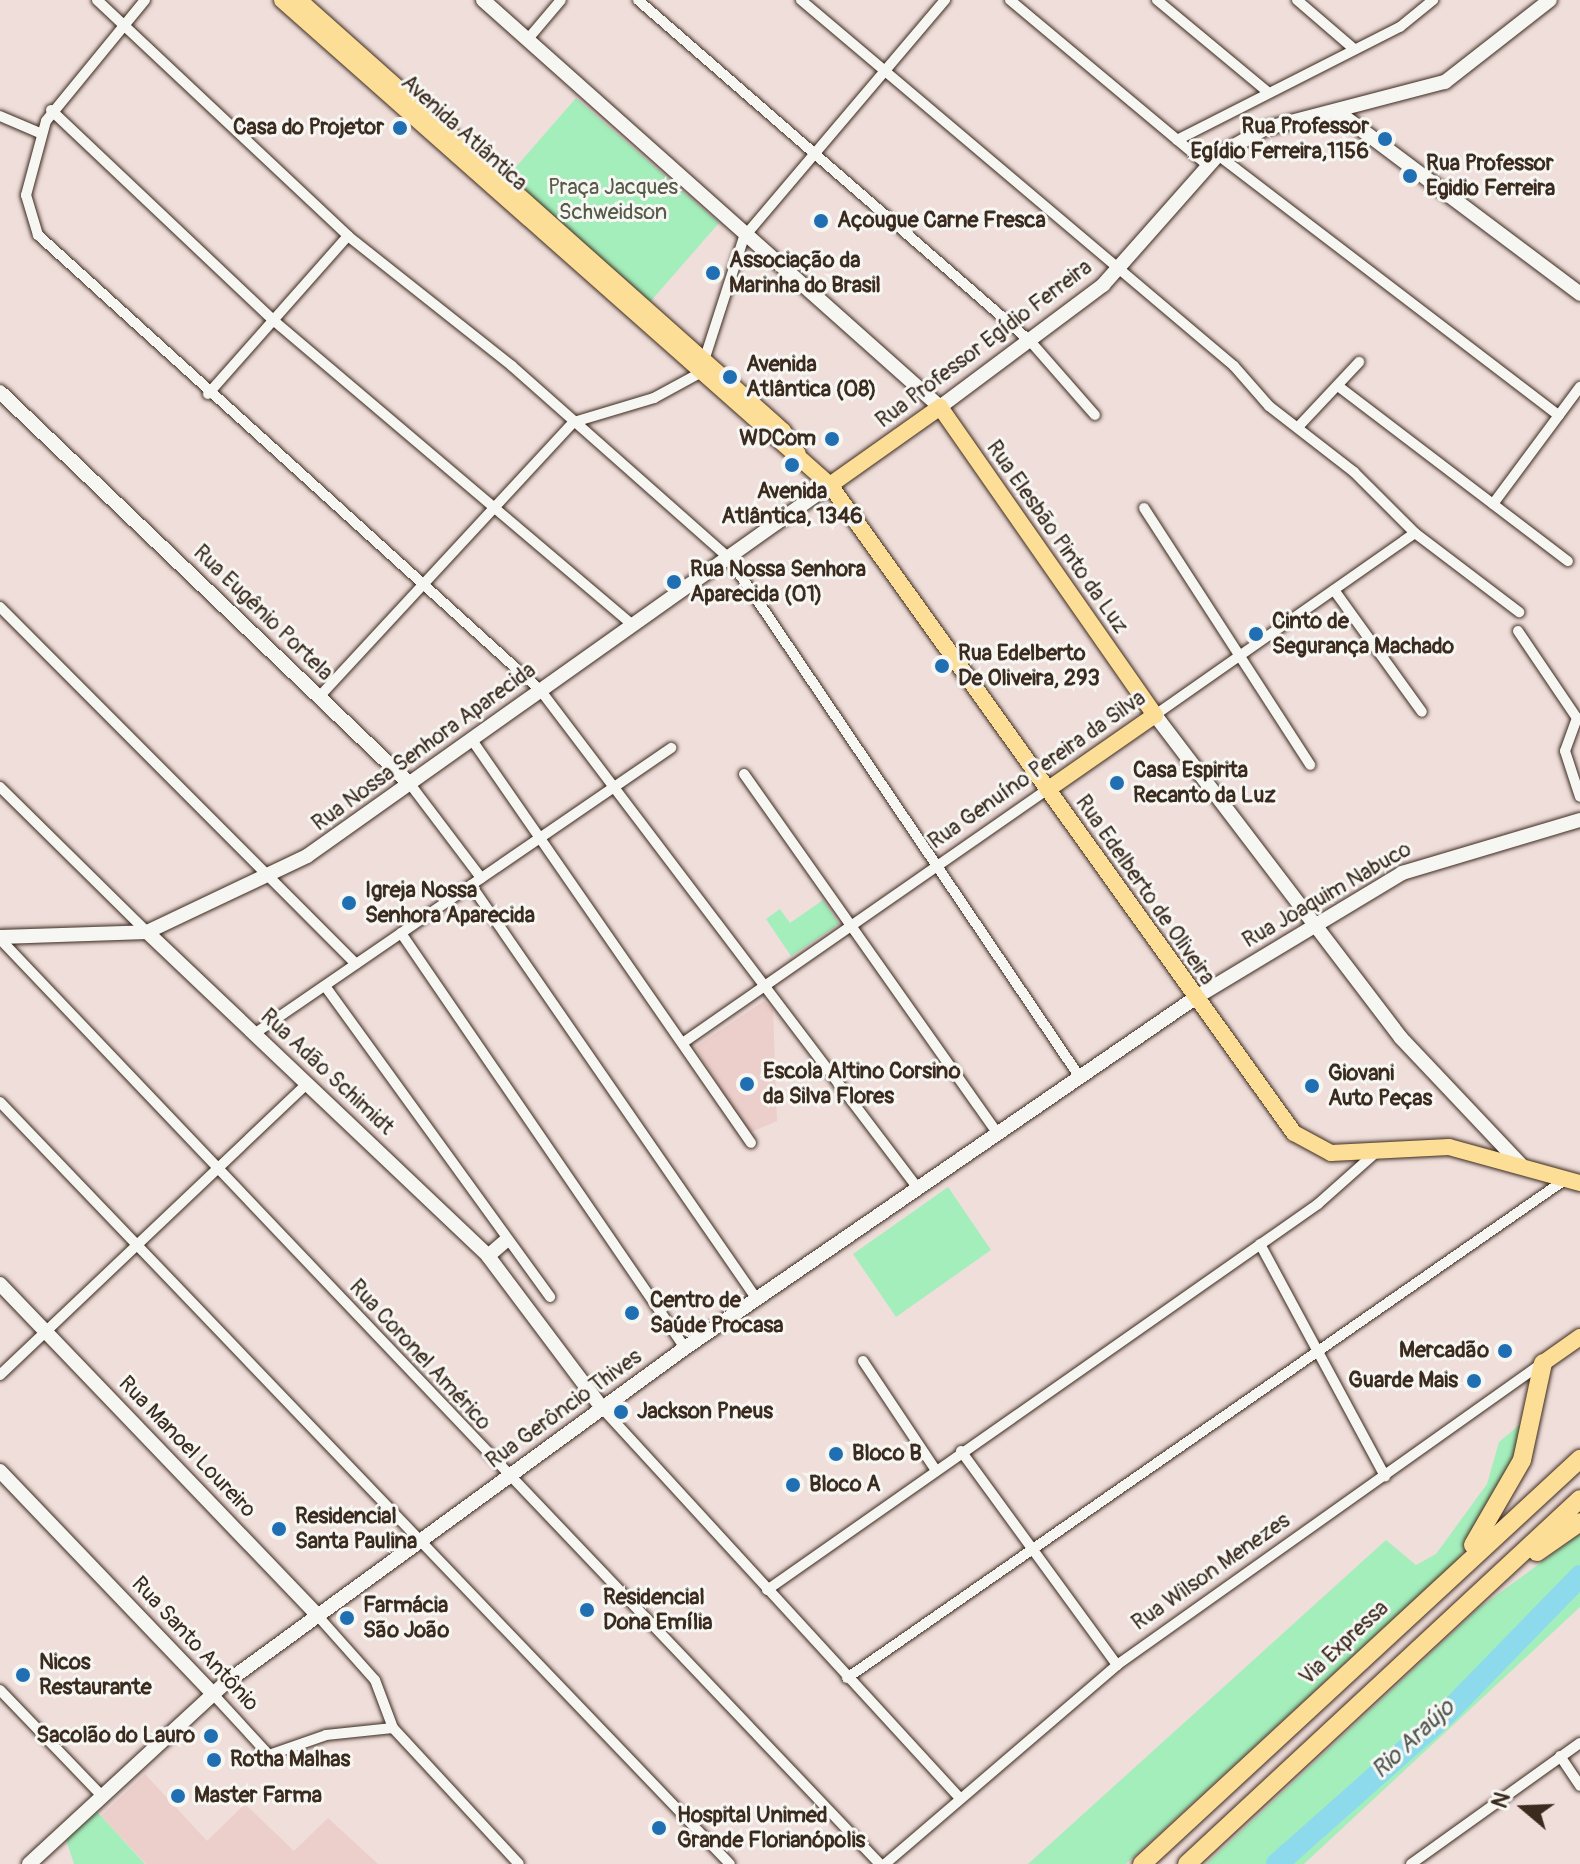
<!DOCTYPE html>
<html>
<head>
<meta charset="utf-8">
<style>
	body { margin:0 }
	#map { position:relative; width:1580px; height:1864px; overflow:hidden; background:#f0dedb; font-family:Pangolin,sans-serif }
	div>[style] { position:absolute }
	.built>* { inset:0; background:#eccecb }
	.green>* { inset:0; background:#a4eebc }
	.river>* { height:22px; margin:-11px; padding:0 11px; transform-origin:11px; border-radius:11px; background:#8ddaed }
	.roads { filter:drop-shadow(0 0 2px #3b2a1e) drop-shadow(0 0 2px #3b2a1e) }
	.street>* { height:10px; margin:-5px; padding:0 5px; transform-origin:5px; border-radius:5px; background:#f6f6f2 }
	.secondary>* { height:14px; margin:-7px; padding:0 7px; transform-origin:7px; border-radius:7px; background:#f6f6f2 }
	.primary>* { height:16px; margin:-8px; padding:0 8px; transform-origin:8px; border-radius:8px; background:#fdde96 }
	.highway>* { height:18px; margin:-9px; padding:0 9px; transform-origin:9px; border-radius:9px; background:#fdde96 }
	.dots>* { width:22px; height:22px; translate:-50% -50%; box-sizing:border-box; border:4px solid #f6f6f2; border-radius:50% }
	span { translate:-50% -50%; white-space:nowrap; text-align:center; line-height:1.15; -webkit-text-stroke:6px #f6f6f2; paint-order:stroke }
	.poi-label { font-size:22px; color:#3b2a1e; font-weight:700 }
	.right { translate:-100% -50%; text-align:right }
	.left { translate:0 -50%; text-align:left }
	.street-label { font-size:22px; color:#3b2a1e }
	.park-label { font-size:22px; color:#555b46 }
	.water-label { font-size:24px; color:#505652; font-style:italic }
	.north { position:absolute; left:1484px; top:1768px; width:80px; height:80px; -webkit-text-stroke:6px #f6f6f2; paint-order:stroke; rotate:289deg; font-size:22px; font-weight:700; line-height:32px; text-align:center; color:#3b2a1e }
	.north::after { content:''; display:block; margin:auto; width:28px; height:36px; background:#3b2a1e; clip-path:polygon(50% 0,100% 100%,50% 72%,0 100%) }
</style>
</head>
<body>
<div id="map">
	<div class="built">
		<div style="clip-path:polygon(764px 1001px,773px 1010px,777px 1121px,749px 1133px,695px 1047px)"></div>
		<div style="clip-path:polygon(145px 1774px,207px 1841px,245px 1804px,294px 1851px,328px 1818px,378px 1864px,146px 1864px,101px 1816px)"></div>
	</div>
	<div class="green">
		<div style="clip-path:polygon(576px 98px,719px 223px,650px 302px,508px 176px)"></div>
		<div style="clip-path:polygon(823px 900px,839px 924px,791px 956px,766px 919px,780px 909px,790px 923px)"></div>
		<div style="clip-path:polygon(948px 1187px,991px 1250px,896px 1317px,853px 1254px)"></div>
		<div style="clip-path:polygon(1531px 1415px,1481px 1527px,1457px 1560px,1126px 1864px,1028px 1864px,1386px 1540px,1416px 1565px,1436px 1554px,1487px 1484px,1499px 1442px)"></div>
		<div style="clip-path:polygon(1580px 1534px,1580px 1607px,1304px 1864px,1206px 1864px,1479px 1608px)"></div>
		<div style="clip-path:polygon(97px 1812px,101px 1816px,145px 1864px,74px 1864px,66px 1840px)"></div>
	</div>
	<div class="river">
		<div style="left:1277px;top:1864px;width:226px;rotate:-41.6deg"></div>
		<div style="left:1446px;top:1714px;width:192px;rotate:-45.8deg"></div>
	</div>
	<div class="roads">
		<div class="street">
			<div style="left:97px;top:0;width:345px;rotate:43.2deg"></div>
			<div style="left:348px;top:236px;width:209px;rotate:38.4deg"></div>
			<div style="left:512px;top:366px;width:288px;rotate:41.5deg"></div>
			<div style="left:728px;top:557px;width:627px;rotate:55.93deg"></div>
			<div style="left:145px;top:0;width:156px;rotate:129.3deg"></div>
			<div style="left:46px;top:121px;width:77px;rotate:105.1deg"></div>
			<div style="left:26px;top:195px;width:42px;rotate:73.3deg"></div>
			<div style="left:38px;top:235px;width:679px;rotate:42.19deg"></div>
			<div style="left:541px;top:691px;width:622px;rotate:52.84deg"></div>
			<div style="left:638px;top:0;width:521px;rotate:41.03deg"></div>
			<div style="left:1031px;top:342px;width:97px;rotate:48.8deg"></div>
			<div style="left:801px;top:0;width:567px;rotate:40.21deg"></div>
			<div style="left:1234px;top:366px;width:53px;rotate:48.8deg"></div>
			<div style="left:1269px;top:406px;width:108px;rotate:37.8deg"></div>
			<div style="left:1354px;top:472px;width:86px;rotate:45deg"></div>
			<div style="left:1415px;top:533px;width:131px;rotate:37.2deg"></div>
			<div style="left:1010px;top:0;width:257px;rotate:39.9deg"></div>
			<div style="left:1157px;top:0;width:144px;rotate:39.7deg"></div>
			<div style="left:1297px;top:0;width:75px;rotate:40.7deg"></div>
			<div style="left:528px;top:39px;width:51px;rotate:-49.8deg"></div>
			<div style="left:51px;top:110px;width:306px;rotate:43.4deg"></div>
			<div style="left:273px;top:320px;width:472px;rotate:40.3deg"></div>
			<div style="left:0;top:116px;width:43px;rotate:23deg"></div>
			<div style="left:1177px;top:140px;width:250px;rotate:-26.9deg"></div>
			<div style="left:1400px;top:27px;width:43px;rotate:-39.3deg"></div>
			<div style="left:1218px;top:155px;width:429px;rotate:37.4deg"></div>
			<div style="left:1338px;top:386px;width:289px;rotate:37.3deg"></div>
			<div style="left:208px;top:394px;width:211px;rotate:-48.5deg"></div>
			<div style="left:1299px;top:426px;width:88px;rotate:-46.8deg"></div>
			<div style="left:1493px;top:504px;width:146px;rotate:-53.4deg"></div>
			<div style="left:1144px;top:508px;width:306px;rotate:57.1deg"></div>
			<div style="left:1334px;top:590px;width:150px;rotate:54.2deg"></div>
			<div style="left:0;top:607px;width:504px;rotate:45.08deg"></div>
			<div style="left:1518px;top:631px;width:105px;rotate:55.9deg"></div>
			<div style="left:1577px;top:718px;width:35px;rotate:110deg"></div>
			<div style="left:1565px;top:751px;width:48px;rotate:71.9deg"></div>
			<div style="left:319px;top:697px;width:375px;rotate:-47.2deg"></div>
			<div style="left:574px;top:422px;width:84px;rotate:-16.7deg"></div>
			<div style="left:654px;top:398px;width:52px;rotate:-28.5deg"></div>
			<div style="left:700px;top:373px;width:143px;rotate:-72.1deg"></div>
			<div style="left:744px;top:237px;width:311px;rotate:-49.7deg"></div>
			<div style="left:1155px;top:715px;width:317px;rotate:-35deg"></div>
			<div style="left:472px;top:740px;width:490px;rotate:55.3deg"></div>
			<div style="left:744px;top:774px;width:438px;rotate:54.8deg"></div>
			<div style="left:410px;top:784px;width:118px;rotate:52.9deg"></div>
			<div style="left:0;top:787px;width:206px;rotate:44.6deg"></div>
			<div style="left:471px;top:885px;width:502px;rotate:55.39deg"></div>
			<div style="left:401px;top:933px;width:503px;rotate:55.61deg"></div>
			<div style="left:0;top:939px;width:1277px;rotate:46.43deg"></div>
			<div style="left:325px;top:986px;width:384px;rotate:54.1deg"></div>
			<div style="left:254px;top:1034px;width:506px;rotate:-34.44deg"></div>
			<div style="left:684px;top:1042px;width:442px;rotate:-34.8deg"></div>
			<div style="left:0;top:1102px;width:1055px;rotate:46.23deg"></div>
			<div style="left:1260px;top:1244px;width:264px;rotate:61.7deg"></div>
			<div style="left:863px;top:1361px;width:130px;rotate:56.3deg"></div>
			<div style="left:0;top:1375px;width:423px;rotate:-43.5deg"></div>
			<div style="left:602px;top:1408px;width:528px;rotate:47.46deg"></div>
			<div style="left:961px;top:1451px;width:265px;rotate:53.9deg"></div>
			<div style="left:767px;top:1590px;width:673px;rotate:-35.01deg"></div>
			<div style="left:1318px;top:1204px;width:74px;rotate:-41.7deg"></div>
			<div style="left:317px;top:1615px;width:87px;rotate:48.3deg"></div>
			<div style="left:375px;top:1680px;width:51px;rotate:69.4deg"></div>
			<div style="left:393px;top:1728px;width:185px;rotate:47.2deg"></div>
			<div style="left:847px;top:1678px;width:875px;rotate:-34.76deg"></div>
			<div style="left:0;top:1690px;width:146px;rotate:46.1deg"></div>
			<div style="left:212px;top:1693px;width:84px;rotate:47.4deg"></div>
			<div style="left:269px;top:1755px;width:60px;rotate:-19.3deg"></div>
			<div style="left:326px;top:1735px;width:67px;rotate:-6deg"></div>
			<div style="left:1560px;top:1756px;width:36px;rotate:56deg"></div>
			<div style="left:885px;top:1864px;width:306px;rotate:-40.6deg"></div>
			<div style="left:1117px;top:1665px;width:520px;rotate:-35.37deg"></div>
			<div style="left:1411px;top:1864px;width:208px;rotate:-35.6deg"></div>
		</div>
		<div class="secondary">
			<div style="left:483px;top:0;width:612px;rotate:41.69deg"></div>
			<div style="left:940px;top:407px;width:204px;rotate:-36.8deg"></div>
			<div style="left:1103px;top:285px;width:174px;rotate:-48.5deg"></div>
			<div style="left:1218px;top:155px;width:53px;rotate:-29.5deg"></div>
			<div style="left:1264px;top:129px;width:187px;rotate:-14.6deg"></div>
			<div style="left:1445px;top:82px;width:133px;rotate:-38deg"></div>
			<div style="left:1338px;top:112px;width:303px;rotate:36.9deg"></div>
			<div style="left:0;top:392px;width:567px;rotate:43.71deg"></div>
			<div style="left:1155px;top:715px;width:406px;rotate:52.7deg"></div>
			<div style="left:1401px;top:1038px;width:178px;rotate:46.6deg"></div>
			<div style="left:147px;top:932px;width:470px;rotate:43.5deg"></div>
			<div style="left:488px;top:1256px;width:190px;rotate:53.1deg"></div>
			<div style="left:0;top:937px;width:147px;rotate:-1.9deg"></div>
			<div style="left:147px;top:932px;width:177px;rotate:-25.4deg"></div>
			<div style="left:307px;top:856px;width:641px;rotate:-35.35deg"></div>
			<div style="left:488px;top:1256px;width:23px;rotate:-41deg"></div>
			<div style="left:0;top:1284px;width:458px;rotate:46.2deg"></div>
			<div style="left:0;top:1471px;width:307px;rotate:46.3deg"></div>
			<div style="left:29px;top:1864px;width:265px;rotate:-42.7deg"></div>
			<div style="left:224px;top:1684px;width:570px;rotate:-36.09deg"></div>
			<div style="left:685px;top:1348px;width:619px;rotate:-34.46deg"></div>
			<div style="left:1195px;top:998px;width:242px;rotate:-31.1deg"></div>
			<div style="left:1402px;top:873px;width:186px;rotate:-16.6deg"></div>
		</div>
		<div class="primary">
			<div style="left:282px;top:0;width:732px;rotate:41.51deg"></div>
			<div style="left:830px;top:485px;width:797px;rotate:54.4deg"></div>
			<div style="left:1294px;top:1133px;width:42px;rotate:28.4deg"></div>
			<div style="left:1331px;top:1153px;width:118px;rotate:-2.9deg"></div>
			<div style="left:1449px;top:1147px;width:136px;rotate:15.4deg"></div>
			<div style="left:299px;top:0;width:648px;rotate:41.68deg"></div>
			<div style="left:783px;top:431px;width:27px;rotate:57deg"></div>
			<div style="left:830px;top:485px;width:135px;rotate:-35.3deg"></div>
			<div style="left:940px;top:407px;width:376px;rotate:55.1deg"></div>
			<div style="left:1155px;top:715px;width:131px;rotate:145.2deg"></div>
			<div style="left:1543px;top:1363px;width:45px;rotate:-35.1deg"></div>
		</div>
		<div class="highway">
			<div style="left:1473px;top:1545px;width:98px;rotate:-60deg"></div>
			<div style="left:1522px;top:1460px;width:99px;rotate:-77.8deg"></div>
			<div style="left:1537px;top:1552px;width:52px;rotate:-34.9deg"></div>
			<div style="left:1142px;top:1864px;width:597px;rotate:-42.76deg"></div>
			<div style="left:1187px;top:1864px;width:536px;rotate:-42.88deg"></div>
		</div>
	</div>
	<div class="dots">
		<div style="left:400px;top:128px;background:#1f6fb2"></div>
		<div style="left:1385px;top:139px;background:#1f6fb2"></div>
		<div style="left:1410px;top:176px;background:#1f6fb2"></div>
		<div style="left:821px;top:221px;background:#1f6fb2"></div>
		<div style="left:713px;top:273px;background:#1f6fb2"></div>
		<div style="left:730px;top:377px;background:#1f6fb2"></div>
		<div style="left:832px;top:439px;background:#1f6fb2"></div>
		<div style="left:792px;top:465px;background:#1f6fb2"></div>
		<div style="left:674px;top:582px;background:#1f6fb2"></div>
		<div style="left:1256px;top:634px;background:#1f6fb2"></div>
		<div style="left:942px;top:666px;background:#1f6fb2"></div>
		<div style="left:1117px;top:783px;background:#1f6fb2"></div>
		<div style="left:349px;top:903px;background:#1f6fb2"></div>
		<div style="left:747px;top:1084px;background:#1f6fb2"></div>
		<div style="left:1312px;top:1086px;background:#1f6fb2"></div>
		<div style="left:632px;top:1313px;background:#1f6fb2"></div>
		<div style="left:1505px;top:1351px;background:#1f6fb2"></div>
		<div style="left:1474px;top:1381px;background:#1f6fb2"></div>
		<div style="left:621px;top:1412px;background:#1f6fb2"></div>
		<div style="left:836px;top:1454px;background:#1f6fb2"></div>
		<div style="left:793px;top:1485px;background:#1f6fb2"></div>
		<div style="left:279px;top:1529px;background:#1f6fb2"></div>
		<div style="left:587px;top:1610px;background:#1f6fb2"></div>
		<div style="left:347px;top:1618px;background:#1f6fb2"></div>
		<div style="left:23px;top:1675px;background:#1f6fb2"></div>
		<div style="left:211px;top:1736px;background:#1f6fb2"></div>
		<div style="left:214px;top:1760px;background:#1f6fb2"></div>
		<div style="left:178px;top:1796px;background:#1f6fb2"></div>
		<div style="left:659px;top:1828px;background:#1f6fb2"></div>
	</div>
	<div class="poi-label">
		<span class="right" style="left:1369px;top:139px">Rua Professor<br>Egídio Ferreira,1156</span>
		<span class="right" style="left:384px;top:128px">Casa do Projetor</span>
		<span class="left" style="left:1426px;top:176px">Rua Professor<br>Egidio Ferreira</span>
		<span class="left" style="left:837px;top:221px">Açougue Carne Fresca</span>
		<span class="left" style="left:729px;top:273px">Associação da<br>Marinha do Brasil</span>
		<span class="left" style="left:746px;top:377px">Avenida<br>Atlântica (08)</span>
		<span class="right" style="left:816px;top:439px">WDCom</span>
		<span style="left:792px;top:504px">Avenida<br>Atlântica, 1346</span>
		<span class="left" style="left:690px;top:582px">Rua Nossa Senhora<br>Aparecida (01)</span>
		<span class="left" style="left:1272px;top:634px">Cinto de<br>Segurança Machado</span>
		<span class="left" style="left:958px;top:666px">Rua Edelberto<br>De Oliveira, 293</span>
		<span class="left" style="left:1133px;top:783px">Casa Espirita<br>Recanto da Luz</span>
		<span class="left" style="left:365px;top:903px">Igreja Nossa<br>Senhora Aparecida</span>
		<span class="left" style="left:763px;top:1084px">Escola Altino Corsino<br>da Silva Flores</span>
		<span class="left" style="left:1328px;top:1086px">Giovani<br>Auto Peças</span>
		<span class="left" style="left:650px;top:1313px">Centro de<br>Saúde Procasa</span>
		<span class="right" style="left:1489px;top:1351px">Mercadão</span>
		<span class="right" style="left:1458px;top:1381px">Guarde Mais</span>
		<span class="left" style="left:637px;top:1412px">Jackson Pneus</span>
		<span class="left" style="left:852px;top:1454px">Bloco B</span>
		<span class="left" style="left:809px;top:1485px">Bloco A</span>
		<span class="left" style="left:295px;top:1529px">Residencial<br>Santa Paulina</span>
		<span class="left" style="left:603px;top:1610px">Residencial<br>Dona Emília</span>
		<span class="left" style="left:363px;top:1618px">Farmácia<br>São João</span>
		<span class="left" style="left:39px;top:1675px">Nicos<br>Restaurante</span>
		<span class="right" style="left:195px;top:1736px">Sacolão do Lauro</span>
		<span class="left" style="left:230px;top:1760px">Rotha Malhas</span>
		<span class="left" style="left:194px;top:1796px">Master Farma</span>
		<span class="left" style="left:677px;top:1828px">Hospital Unimed<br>Grande Florianópolis</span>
	</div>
	<div class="street-label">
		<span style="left:464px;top:133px;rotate:42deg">Avenida Atlântica</span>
		<span style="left:984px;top:344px;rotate:-37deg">Rua Professor Egídio Ferreira</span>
		<span style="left:1057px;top:537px;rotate:55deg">Rua Elesbão Pinto da Luz</span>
		<span style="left:263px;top:613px;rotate:44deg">Rua Eugênio Portela</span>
		<span style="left:424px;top:747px;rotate:-36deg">Rua Nossa Senhora Aparecida</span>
		<span style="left:1037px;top:770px;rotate:-35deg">Rua Genuíno Pereira da Silva</span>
		<span style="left:1145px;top:890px;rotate:55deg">Rua Edelberto de Oliveira</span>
		<span style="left:1327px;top:895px;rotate:-30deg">Rua Joaquim Nabuco</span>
		<span style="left:327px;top:1072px;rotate:43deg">Rua Adão Schimidt</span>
		<span style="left:420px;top:1355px;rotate:47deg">Rua Coronel Américo</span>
		<span style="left:564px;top:1409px;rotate:-36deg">Rua Gerôncio Thives</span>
		<span style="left:187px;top:1447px;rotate:46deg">Rua Manoel Loureiro</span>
		<span style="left:1211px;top:1572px;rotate:-35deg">Rua Wilson Menezes</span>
		<span style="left:1344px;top:1643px;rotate:-43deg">Via Expressa</span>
		<span style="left:195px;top:1644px;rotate:47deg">Rua Santo Antônio</span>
	</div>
	<div class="park-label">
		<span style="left:613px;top:200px">Praça Jacques<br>Schweidson</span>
	</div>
	<div class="water-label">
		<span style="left:1413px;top:1739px;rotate:-43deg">Rio Araújo</span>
	</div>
	<div class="north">N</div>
</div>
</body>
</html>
